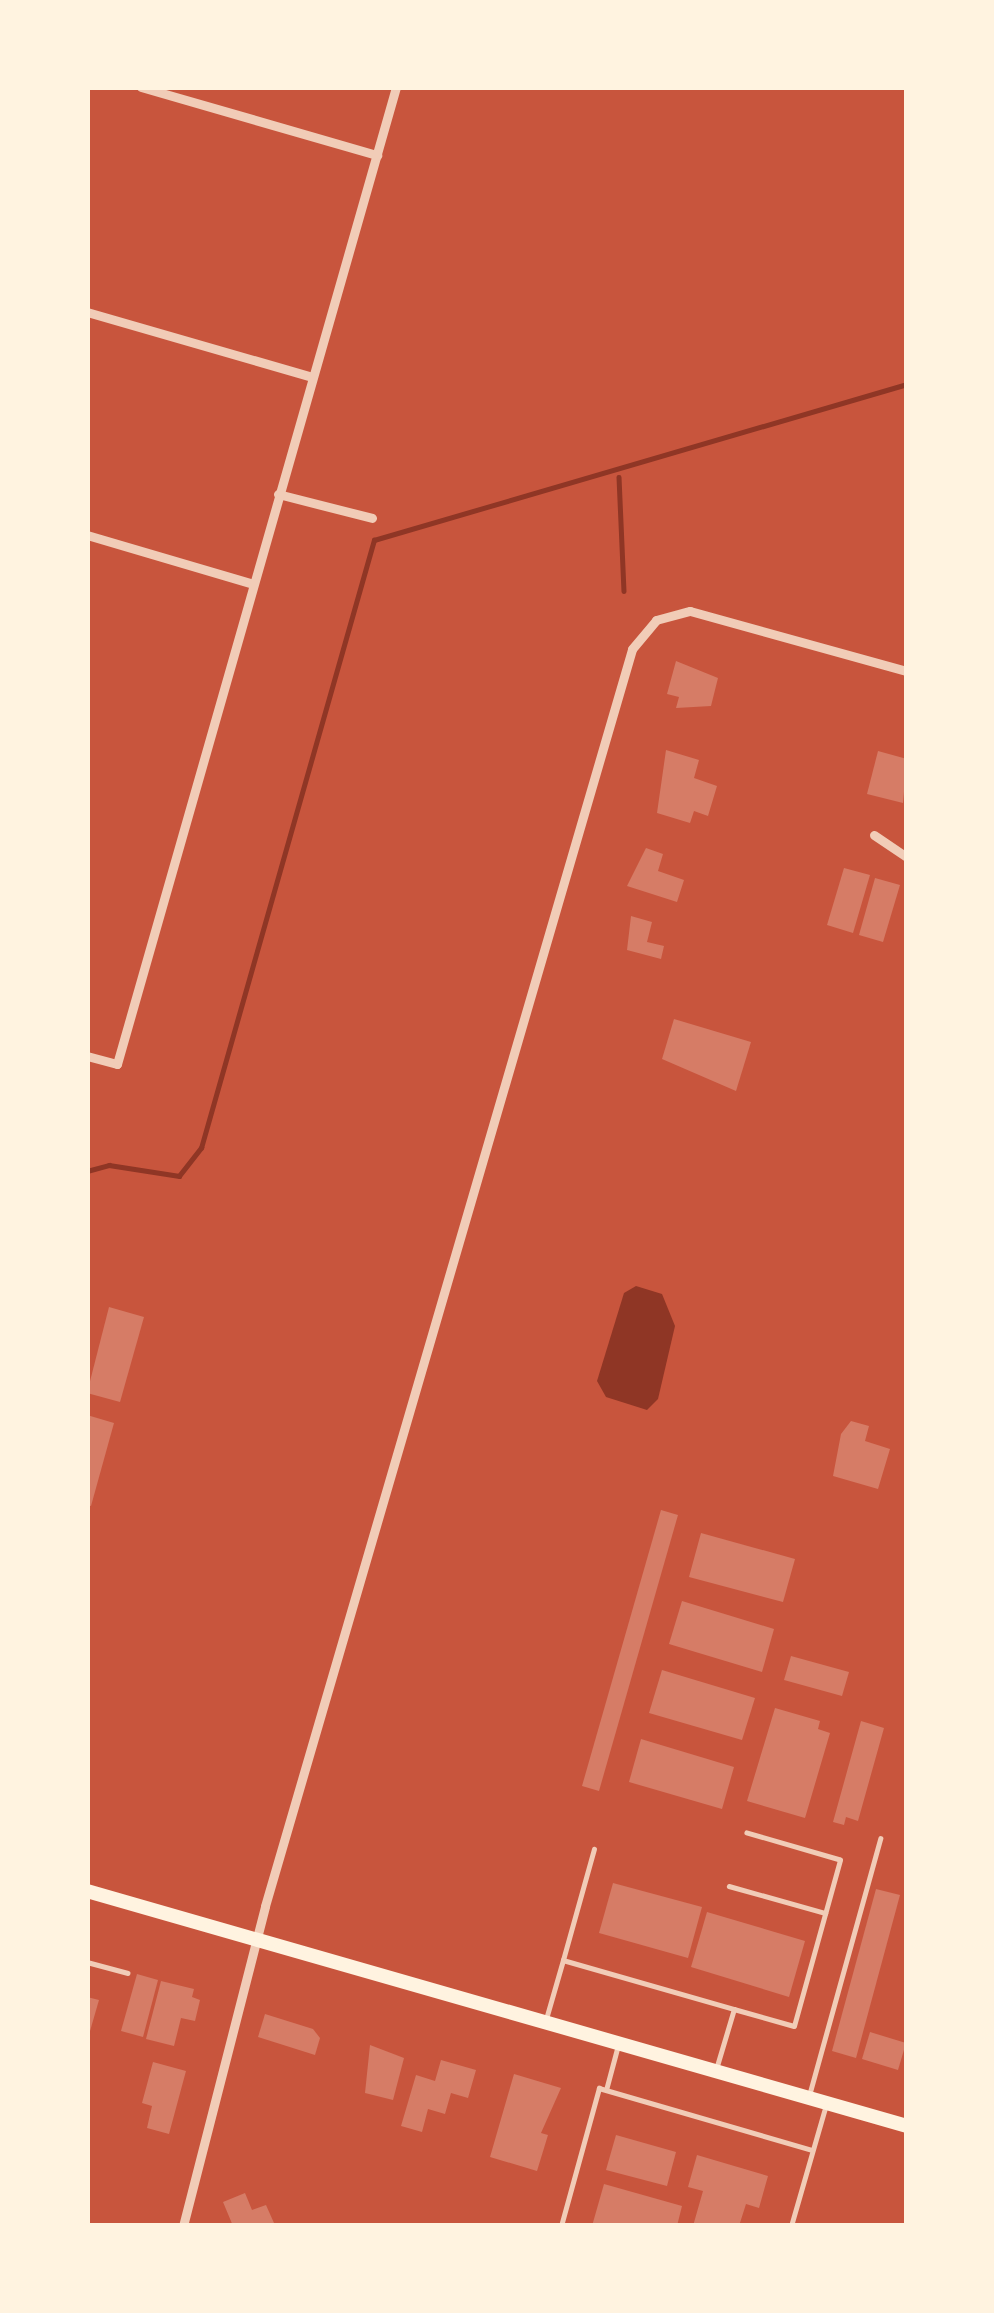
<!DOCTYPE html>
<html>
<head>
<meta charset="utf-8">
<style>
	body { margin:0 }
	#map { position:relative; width:994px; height:2313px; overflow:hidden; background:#c8553d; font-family:"Public Sans",sans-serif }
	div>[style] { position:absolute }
	.water>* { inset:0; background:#8f3625 }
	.stream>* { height:4.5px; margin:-2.25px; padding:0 2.25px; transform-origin:2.25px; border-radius:2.25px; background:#8f3625 }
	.building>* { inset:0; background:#d67c66 }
	.service>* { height:4.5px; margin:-2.25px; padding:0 2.25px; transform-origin:2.25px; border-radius:2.25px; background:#f1ccb7 }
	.minor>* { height:9px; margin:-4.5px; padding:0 4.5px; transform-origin:4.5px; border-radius:4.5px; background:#f1ccb7 }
	.secondary>* { height:14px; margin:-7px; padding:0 7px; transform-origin:7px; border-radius:7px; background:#fff3e0 }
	span { translate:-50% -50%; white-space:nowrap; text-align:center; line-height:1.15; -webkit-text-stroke:12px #fff3e0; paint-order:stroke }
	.frame { position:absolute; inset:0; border:90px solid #fff3e0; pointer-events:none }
</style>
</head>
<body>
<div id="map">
	<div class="water">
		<div style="clip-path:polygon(636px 1286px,662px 1294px,675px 1326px,658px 1399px,647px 1410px,606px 1397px,597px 1381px,624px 1293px)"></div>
	</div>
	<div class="stream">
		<div style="left:619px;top:477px;width:114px;rotate:87.5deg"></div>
		<div style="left:87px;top:1171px;width:23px;rotate:-15deg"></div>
		<div style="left:109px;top:1165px;width:71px;rotate:8.9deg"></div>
		<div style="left:179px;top:1176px;width:36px;rotate:-52deg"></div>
		<div style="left:201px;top:1148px;width:632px;rotate:-74.12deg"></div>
		<div style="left:374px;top:540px;width:555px;rotate:-16.31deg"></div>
	</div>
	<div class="building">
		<div style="clip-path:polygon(676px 661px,718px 678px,711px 706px,676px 708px,679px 697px,667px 694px)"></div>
		<div style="clip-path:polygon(666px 750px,699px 760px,694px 778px,717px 786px,708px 816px,694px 811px,690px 823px,657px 813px)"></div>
		<div style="clip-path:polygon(878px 751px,907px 759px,903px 803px,867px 794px)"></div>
		<div style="clip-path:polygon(646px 848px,663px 854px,658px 871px,684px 880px,677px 902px,627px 886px)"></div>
		<div style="clip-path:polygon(844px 868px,870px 875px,853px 933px,827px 925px)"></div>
		<div style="clip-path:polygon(875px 878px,900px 885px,883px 942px,859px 935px)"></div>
		<div style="clip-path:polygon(631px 916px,652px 922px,647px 942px,664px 946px,661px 959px,627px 950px)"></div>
		<div style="clip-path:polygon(674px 1019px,751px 1042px,736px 1091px,662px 1059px)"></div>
		<div style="clip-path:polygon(109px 1307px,144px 1317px,120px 1402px,87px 1393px)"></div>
		<div style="clip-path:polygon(87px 1415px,114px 1423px,91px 1506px,87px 1505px)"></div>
		<div style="clip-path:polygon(851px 1421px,869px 1426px,865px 1441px,890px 1449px,878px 1489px,833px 1476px,841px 1434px)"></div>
		<div style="clip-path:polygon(661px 1510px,678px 1515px,599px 1791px,582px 1786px)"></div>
		<div style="clip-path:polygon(701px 1533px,795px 1559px,783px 1602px,689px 1577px)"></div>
		<div style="clip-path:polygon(682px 1601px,774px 1629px,762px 1672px,669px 1644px)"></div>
		<div style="clip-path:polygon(791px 1656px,849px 1672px,842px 1696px,784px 1680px)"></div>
		<div style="clip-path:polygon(662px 1670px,755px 1698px,742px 1740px,649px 1713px)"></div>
		<div style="clip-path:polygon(775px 1708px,820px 1721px,818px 1729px,830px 1733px,805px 1818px,747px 1801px)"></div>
		<div style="clip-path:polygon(861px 1721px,884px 1728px,858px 1821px,846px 1817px,844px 1825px,833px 1822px)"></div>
		<div style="clip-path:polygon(641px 1739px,734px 1767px,722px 1809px,629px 1782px)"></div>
		<div style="clip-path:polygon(613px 1883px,702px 1907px,688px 1958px,599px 1933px)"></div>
		<div style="clip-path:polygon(876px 1889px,900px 1895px,856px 2058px,832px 2051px)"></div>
		<div style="clip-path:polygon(707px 1912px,805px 1941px,789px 1997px,691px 1967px)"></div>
		<div style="clip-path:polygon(137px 1974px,158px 1980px,143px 2037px,121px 2031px)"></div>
		<div style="clip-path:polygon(161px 1981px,194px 1989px,192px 1997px,200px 2000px,195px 2021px,181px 2018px,174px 2046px,146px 2039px)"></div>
		<div style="clip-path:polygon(87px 1997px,99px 2000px,88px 2038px,87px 2038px)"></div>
		<div style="clip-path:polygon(265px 2014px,313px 2029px,320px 2038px,315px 2055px,258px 2037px)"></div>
		<div style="clip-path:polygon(870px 2032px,906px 2043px,898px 2070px,862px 2059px)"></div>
		<div style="clip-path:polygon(370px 2045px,404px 2058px,393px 2100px,365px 2093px)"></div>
		<div style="clip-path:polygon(441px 2060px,476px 2070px,468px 2098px,451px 2093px,445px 2114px,428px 2109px,422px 2132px,401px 2126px,416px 2075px,435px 2081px)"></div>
		<div style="clip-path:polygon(153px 2062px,186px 2071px,169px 2134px,147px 2128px,152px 2106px,142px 2103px)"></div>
		<div style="clip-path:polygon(514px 2074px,561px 2088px,541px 2133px,548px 2135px,537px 2171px,490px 2157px)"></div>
		<div style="clip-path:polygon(616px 2135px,676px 2152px,667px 2186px,606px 2170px)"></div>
		<div style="clip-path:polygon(697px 2155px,768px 2176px,759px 2208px,746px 2204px,739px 2226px,693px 2226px,703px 2191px,688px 2187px)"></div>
		<div style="clip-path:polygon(604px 2184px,682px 2206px,677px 2226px,592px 2226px)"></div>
		<div style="clip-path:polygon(245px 2193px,252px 2210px,266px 2205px,274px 2223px,233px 2226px,223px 2202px)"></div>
	</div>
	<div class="service">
		<div style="left:729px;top:1886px;width:100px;rotate:15.7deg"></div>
		<div style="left:563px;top:1960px;width:115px;rotate:-74.4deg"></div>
		<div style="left:87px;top:1962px;width:42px;rotate:15deg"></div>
		<div style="left:546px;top:2019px;width:61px;rotate:-73.9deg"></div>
		<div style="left:563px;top:1960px;width:178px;rotate:16deg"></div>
		<div style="left:717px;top:2066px;width:59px;rotate:-73.4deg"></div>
		<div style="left:734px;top:2009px;width:62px;rotate:15.8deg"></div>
		<div style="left:794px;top:2026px;width:172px;rotate:-74.5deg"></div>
		<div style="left:840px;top:1860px;width:97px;rotate:-163.8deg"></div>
		<div style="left:606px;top:2090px;width:42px;rotate:-75deg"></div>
		<div style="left:810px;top:2092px;width:263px;rotate:-74.5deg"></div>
		<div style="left:561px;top:2226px;width:143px;rotate:-74.6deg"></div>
		<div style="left:599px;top:2088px;width:222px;rotate:16.2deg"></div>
		<div style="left:791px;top:2226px;width:123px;rotate:-73.9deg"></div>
	</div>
	<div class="minor">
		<div style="left:141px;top:87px;width:246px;rotate:16.1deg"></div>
		<div style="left:87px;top:312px;width:234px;rotate:16.1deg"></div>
		<div style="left:278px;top:494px;width:97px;rotate:14.3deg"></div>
		<div style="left:87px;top:535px;width:173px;rotate:16.4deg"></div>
		<div style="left:874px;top:835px;width:40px;rotate:34deg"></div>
		<div style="left:87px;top:1056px;width:31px;rotate:15deg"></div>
		<div style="left:117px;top:1064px;width:1016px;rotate:-74.06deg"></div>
		<div style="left:183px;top:2226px;width:330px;rotate:-75.6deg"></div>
		<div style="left:265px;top:1906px;width:1309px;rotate:-73.72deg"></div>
		<div style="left:632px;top:649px;width:38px;rotate:-50deg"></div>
		<div style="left:656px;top:620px;width:35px;rotate:-15deg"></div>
		<div style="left:690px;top:611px;width:225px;rotate:15.5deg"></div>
	</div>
	<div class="secondary">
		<div style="left:87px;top:1891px;width:853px;rotate:15.99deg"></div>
	</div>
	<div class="frame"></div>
</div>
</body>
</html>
